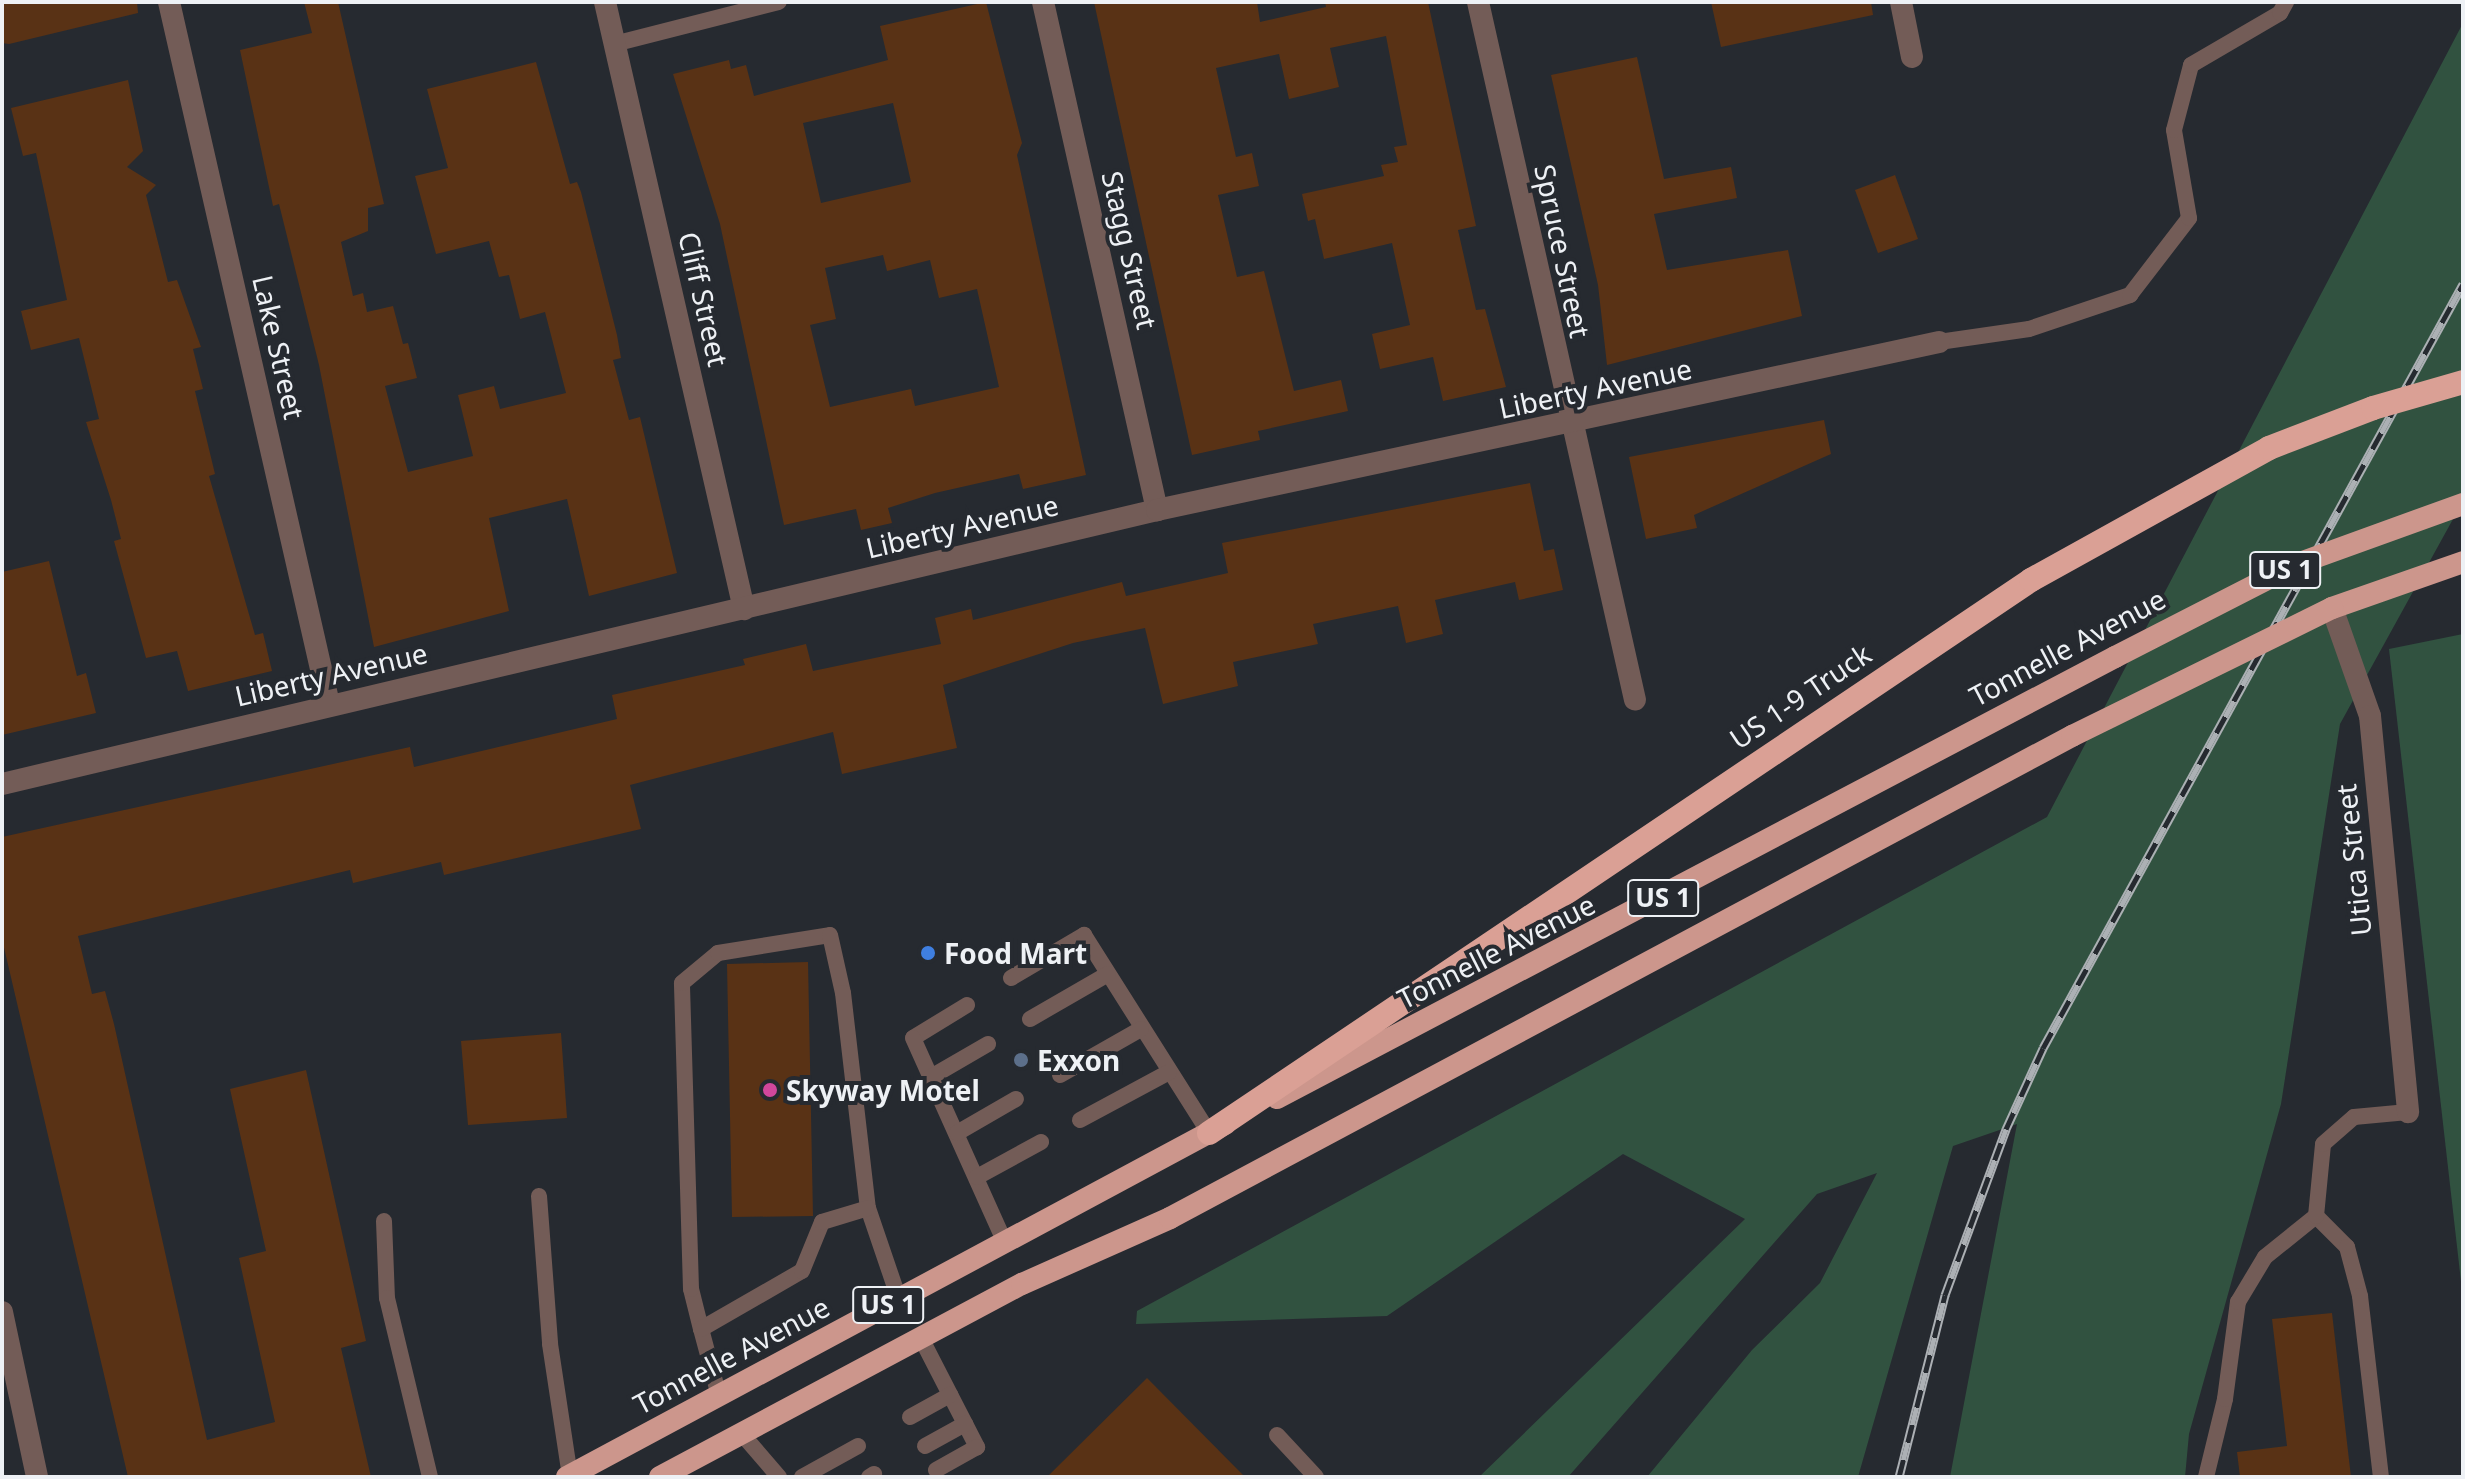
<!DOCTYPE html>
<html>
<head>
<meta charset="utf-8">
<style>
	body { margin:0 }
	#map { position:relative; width:2465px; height:1479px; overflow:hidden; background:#262a30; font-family:"Noto Sans",sans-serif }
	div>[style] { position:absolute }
	.green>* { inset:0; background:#315240 }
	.building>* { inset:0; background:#593215 }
	.service>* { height:16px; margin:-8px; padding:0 8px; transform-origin:8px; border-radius:8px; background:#735c57 }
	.minor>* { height:22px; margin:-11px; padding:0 11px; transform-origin:11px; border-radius:11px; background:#735c57 }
	.trunk>* { height:22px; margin:-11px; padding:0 11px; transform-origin:11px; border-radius:11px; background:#cc968c }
	.motorway>* { height:24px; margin:-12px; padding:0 12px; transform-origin:12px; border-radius:12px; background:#daa095 }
	.rail>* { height:9px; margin-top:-4.5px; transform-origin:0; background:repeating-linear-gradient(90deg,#262a30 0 18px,#acb0b4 0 36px); box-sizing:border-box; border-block:2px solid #acb0b4 }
	.trunk-bridge>* { height:22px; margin:-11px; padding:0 11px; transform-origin:11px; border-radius:11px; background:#cc968c }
	.motorway-bridge>* { height:24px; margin:-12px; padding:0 12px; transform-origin:12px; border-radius:12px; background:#daa095 }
	.dots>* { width:22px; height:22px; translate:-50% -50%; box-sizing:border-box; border:4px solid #262a30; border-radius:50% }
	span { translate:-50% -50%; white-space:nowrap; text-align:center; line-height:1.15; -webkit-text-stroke:8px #262a30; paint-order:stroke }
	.shield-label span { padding:2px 6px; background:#262a30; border:2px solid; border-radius:6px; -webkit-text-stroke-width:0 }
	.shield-label { font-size:26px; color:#eef1f5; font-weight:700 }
	.street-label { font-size:28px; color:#eef1f5 }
	.poi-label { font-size:28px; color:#eef1f5; font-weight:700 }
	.left { translate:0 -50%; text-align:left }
	.frame { position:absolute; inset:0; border:4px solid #eef1f5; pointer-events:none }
</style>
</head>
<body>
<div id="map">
	<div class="green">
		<div style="clip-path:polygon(2463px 23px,2463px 501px,2340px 724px,2281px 1104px,2189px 1434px,2185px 1477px,1950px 1477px,2017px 1124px,1953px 1146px,1858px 1477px,1647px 1477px,1752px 1350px,1820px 1283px,1877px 1173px,1817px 1194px,1568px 1477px,1479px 1477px,1745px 1219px,1623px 1154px,1387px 1316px,1136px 1324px,1137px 1311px,2047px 817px)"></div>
		<div style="clip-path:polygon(2463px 634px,2463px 1299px,2389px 649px)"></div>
	</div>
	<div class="building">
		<div style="clip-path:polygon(2px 2px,137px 2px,138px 13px,9px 44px,2px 43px)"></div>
		<div style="clip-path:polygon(304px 2px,338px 2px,384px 204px,368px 208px,368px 231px,341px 242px,353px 296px,363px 293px,367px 312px,393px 306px,403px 344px,408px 343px,417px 378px,385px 386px,408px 472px,473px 456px,458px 395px,494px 386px,500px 409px,566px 393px,545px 312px,520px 319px,509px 275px,499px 277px,489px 241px,436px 254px,415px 176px,448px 168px,427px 89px,536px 62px,570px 184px,577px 182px,581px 192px,617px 335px,621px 358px,613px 360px,629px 420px,640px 417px,677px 573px,589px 596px,567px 499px,489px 518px,509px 611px,374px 647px,319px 365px,279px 204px,273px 206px,240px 50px,312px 33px)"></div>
		<div style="clip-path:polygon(evenodd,986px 2px,1022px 143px,1017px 155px,1086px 475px,1023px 489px,1019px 474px,935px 493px,888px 508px,892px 523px,861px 530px,856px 509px,784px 525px,720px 224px,673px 74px,729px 60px,731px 69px,746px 65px,754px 96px,888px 60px,880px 26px,986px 2px,893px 103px,911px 182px,821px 203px,803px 123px,893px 103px,986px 2px,883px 255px,887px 271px,930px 260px,939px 298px,977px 289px,999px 387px,915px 406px,911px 389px,830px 407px,810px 325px,836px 319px,825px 268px,883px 255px)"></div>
		<div style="clip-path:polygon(1094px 2px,1257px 2px,1260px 22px,1326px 7px,1325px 2px,1428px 2px,1476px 226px,1458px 230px,1476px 310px,1485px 309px,1506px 387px,1443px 401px,1433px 357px,1380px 369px,1372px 334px,1410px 325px,1392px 243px,1324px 259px,1315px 219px,1308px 221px,1302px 194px,1384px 176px,1381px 165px,1398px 162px,1394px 147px,1407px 145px,1386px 36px,1330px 48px,1339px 87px,1289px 99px,1279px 54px,1216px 68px,1236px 157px,1252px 153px,1259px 186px,1218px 195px,1237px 277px,1264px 271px,1294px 391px,1341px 380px,1348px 411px,1258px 431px,1260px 440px,1192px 455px)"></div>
		<div style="clip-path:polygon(1711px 2px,1871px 2px,1873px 15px,1721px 47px)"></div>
		<div style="clip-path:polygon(1637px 57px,1664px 179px,1731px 167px,1737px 198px,1654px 214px,1667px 270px,1788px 250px,1802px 316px,1607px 365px,1598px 285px,1551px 75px)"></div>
		<div style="clip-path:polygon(128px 80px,143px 151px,127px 167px,156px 185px,146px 195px,168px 282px,177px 280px,201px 347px,193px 349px,203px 389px,195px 391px,215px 474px,209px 476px,255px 635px,263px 633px,272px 671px,188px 691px,177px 651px,146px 658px,114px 541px,121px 539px,111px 500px,86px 422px,99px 419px,79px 338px,31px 350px,21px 311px,67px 300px,36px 153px,23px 156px,11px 108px)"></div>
		<div style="clip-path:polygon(1895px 175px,1918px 239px,1878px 253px,1855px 190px)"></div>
		<div style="clip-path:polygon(1824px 420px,1831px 454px,1694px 515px,1697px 528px,1646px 539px,1629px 457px)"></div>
		<div style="clip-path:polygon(1530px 483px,1544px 551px,1554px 549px,1563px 590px,1519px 600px,1515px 582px,1435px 600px,1443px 634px,1406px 643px,1398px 606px,1313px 624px,1318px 644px,1233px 662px,1238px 686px,1163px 704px,1145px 628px,1073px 643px,943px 685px,957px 748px,842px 774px,833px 732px,630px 785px,641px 829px,444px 875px,441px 862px,353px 883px,350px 870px,78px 936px,92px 994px,105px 991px,114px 1024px,207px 1440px,275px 1422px,239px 1258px,266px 1251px,230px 1089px,306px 1070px,366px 1341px,341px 1348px,371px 1477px,128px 1477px,2px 939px,2px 837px,410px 747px,414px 767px,617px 719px,612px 695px,745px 665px,743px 659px,806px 644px,813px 671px,941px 644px,935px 618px,971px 609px,973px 620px,1122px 582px,1126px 596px,1228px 573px,1222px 543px)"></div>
		<div style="clip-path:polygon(49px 561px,77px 676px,86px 673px,96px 713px,2px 735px,2px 572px)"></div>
		<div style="clip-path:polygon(808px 962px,813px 1216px,732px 1217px,727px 964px)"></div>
		<div style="clip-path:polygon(561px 1033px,567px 1118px,468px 1125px,461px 1041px)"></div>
		<div style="clip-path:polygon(2332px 1313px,2351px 1477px,2240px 1477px,2237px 1452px,2287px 1446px,2272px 1319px)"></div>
		<div style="clip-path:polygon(1147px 1378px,1245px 1477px,1047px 1477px)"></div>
	</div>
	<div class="service">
		<div style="left:614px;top:44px;width:170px;rotate:-14.3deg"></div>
		<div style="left:1939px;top:342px;width:91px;rotate:-8.2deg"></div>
		<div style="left:2029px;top:329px;width:107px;rotate:-18.6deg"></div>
		<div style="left:2130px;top:295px;width:97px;rotate:-52.5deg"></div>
		<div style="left:2189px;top:218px;width:89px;rotate:-99.7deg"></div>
		<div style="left:2174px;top:130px;width:67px;rotate:-75.3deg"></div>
		<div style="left:2191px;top:65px;width:103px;rotate:-30.3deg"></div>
		<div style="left:2280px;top:13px;width:13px;rotate:-61deg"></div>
		<div style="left:1011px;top:978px;width:85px;rotate:-30.5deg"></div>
		<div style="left:1084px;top:935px;width:234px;rotate:57.7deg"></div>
		<div style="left:967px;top:1005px;width:63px;rotate:148.6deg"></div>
		<div style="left:913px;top:1038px;width:225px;rotate:65.8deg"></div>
		<div style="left:1030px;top:1019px;width:90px;rotate:-30deg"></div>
		<div style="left:1060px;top:1075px;width:93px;rotate:-29.6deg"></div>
		<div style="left:931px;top:1077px;width:66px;rotate:-30.1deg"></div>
		<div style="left:1080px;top:1120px;width:101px;rotate:-28.3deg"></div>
		<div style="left:957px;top:1133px;width:68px;rotate:-30deg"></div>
		<div style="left:977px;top:1177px;width:73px;rotate:-28.7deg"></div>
		<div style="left:539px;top:1196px;width:148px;rotate:85.7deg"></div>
		<div style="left:550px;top:1344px;width:134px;rotate:81.4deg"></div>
		<div style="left:2316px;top:1216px;width:44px;rotate:45deg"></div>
		<div style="left:2347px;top:1247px;width:51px;rotate:75.1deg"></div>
		<div style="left:2360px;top:1296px;width:182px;rotate:83.4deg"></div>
		<div style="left:384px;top:1221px;width:77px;rotate:87.8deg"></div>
		<div style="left:387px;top:1298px;width:184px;rotate:76.5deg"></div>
		<div style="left:701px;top:1329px;width:41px;rotate:-104deg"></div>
		<div style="left:691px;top:1289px;width:306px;rotate:-91.7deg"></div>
		<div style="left:682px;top:983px;width:47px;rotate:-39.8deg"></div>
		<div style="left:718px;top:953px;width:113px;rotate:-9.1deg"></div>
		<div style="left:830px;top:935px;width:59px;rotate:77.4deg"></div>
		<div style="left:843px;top:993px;width:216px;rotate:83.4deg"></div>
		<div style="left:868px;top:1208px;width:96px;rotate:71.2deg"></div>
		<div style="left:921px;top:1338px;width:123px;rotate:62.8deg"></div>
		<div style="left:977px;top:1447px;width:47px;rotate:150.7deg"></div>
		<div style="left:719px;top:1396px;width:69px;rotate:-105deg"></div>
		<div style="left:701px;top:1329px;width:116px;rotate:-29.9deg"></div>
		<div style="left:802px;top:1271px;width:53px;rotate:-67.8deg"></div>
		<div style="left:822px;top:1222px;width:48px;rotate:-16.9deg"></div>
		<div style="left:910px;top:1417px;width:46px;rotate:-28.8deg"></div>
		<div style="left:742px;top:1434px;width:57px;rotate:49.3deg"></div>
		<div style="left:1277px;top:1435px;width:57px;rotate:47.1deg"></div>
		<div style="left:925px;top:1446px;width:46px;rotate:-28.8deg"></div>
		<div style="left:802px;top:1477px;width:64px;rotate:-29deg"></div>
		<div style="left:869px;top:1477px;width:6px;rotate:-31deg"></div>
		<div style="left:2206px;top:1477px;width:80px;rotate:-76.3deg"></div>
		<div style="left:2225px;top:1399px;width:98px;rotate:-82.4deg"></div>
		<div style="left:2238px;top:1302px;width:52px;rotate:-59deg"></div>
		<div style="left:2265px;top:1257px;width:65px;rotate:-38.8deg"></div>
		<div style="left:2316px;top:1216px;width:72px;rotate:-84.4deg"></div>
		<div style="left:2323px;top:1144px;width:41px;rotate:-41.1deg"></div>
		<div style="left:2354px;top:1117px;width:54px;rotate:-5.3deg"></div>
	</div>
	<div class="minor">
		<div style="left:169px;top:2px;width:720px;rotate:77.16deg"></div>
		<div style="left:605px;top:2px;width:623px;rotate:77.1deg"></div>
		<div style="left:1043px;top:2px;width:521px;rotate:77.35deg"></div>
		<div style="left:1478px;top:2px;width:715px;rotate:77.32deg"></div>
		<div style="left:1901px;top:2px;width:56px;rotate:78.7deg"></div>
		<div style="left:2332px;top:608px;width:114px;rotate:70.6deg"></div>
		<div style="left:2370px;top:716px;width:398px;rotate:84.5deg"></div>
		<div style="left:2px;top:784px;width:1187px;rotate:-13.35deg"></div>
		<div style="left:1157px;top:510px;width:800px;rotate:-12.12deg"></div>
		<div style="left:2px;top:1312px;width:169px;rotate:78deg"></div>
	</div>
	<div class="trunk">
		<div style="left:2332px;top:608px;width:139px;rotate:-19.3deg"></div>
		<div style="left:1277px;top:1098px;width:947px;rotate:-27.76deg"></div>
		<div style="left:567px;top:1477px;width:747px;rotate:-28.21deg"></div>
		<div style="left:660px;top:1477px;width:410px;rotate:-28.1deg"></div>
		<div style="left:1022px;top:1284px;width:162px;rotate:-24deg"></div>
		<div style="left:1170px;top:1218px;width:1023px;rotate:-28.12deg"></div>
	</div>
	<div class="motorway">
		<div style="left:1209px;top:1133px;width:991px;rotate:-33.93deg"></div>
	</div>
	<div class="rail">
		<div style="left:1899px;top:1477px;width:188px;rotate:-75.8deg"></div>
		<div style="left:1945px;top:1295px;width:177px;rotate:-69.8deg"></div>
		<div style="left:2006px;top:1129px;width:89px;rotate:-65.4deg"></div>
		<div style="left:2043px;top:1048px;width:872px;rotate:-61.2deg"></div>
	</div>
	<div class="trunk-bridge">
		<div style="left:2115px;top:657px;width:204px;rotate:-27.1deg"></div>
		<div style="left:2297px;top:564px;width:177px;rotate:-19.9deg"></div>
		<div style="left:2072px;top:736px;width:290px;rotate:-26.2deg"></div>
	</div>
	<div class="motorway-bridge">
		<div style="left:2031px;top:580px;width:272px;rotate:-29deg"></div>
		<div style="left:2269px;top:448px;width:111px;rotate:-21deg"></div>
		<div style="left:2373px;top:408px;width:94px;rotate:-16.1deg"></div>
	</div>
	<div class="dots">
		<div style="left:928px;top:953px;background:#3f7fe0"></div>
		<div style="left:1021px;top:1060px;background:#5c6f8a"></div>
		<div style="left:770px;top:1090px;background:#d1479c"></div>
	</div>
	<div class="shield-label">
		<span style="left:2285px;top:570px">US 1</span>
		<span style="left:1663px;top:898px">US 1</span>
		<span style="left:888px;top:1305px">US 1</span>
	</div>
	<div class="street-label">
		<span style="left:1130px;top:250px;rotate:77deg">Stagg Street</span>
		<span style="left:1563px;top:251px;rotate:78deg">Spruce Street</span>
		<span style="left:704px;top:299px;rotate:77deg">Cliff Street</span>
		<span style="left:279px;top:347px;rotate:77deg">Lake Street</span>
		<span style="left:1595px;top:388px;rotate:-12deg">Liberty Avenue</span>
		<span style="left:962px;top:526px;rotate:-13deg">Liberty Avenue</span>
		<span style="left:2067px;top:647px;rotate:-28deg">Tonnelle Avenue</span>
		<span style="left:331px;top:674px;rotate:-13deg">Liberty Avenue</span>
		<span style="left:1800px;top:696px;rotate:-34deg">US 1-9 Truck</span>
		<span style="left:2353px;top:860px;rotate:-96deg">Utica Street</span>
		<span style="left:1496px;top:951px;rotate:-27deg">Tonnelle Avenue</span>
		<span style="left:731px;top:1355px;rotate:-28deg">Tonnelle Avenue</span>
	</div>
	<div class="poi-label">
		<span class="left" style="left:944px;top:953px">Food Mart</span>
		<span class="left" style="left:1037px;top:1060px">Exxon</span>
		<span class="left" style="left:786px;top:1090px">Skyway Motel</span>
	</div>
	<div class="frame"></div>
</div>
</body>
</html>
